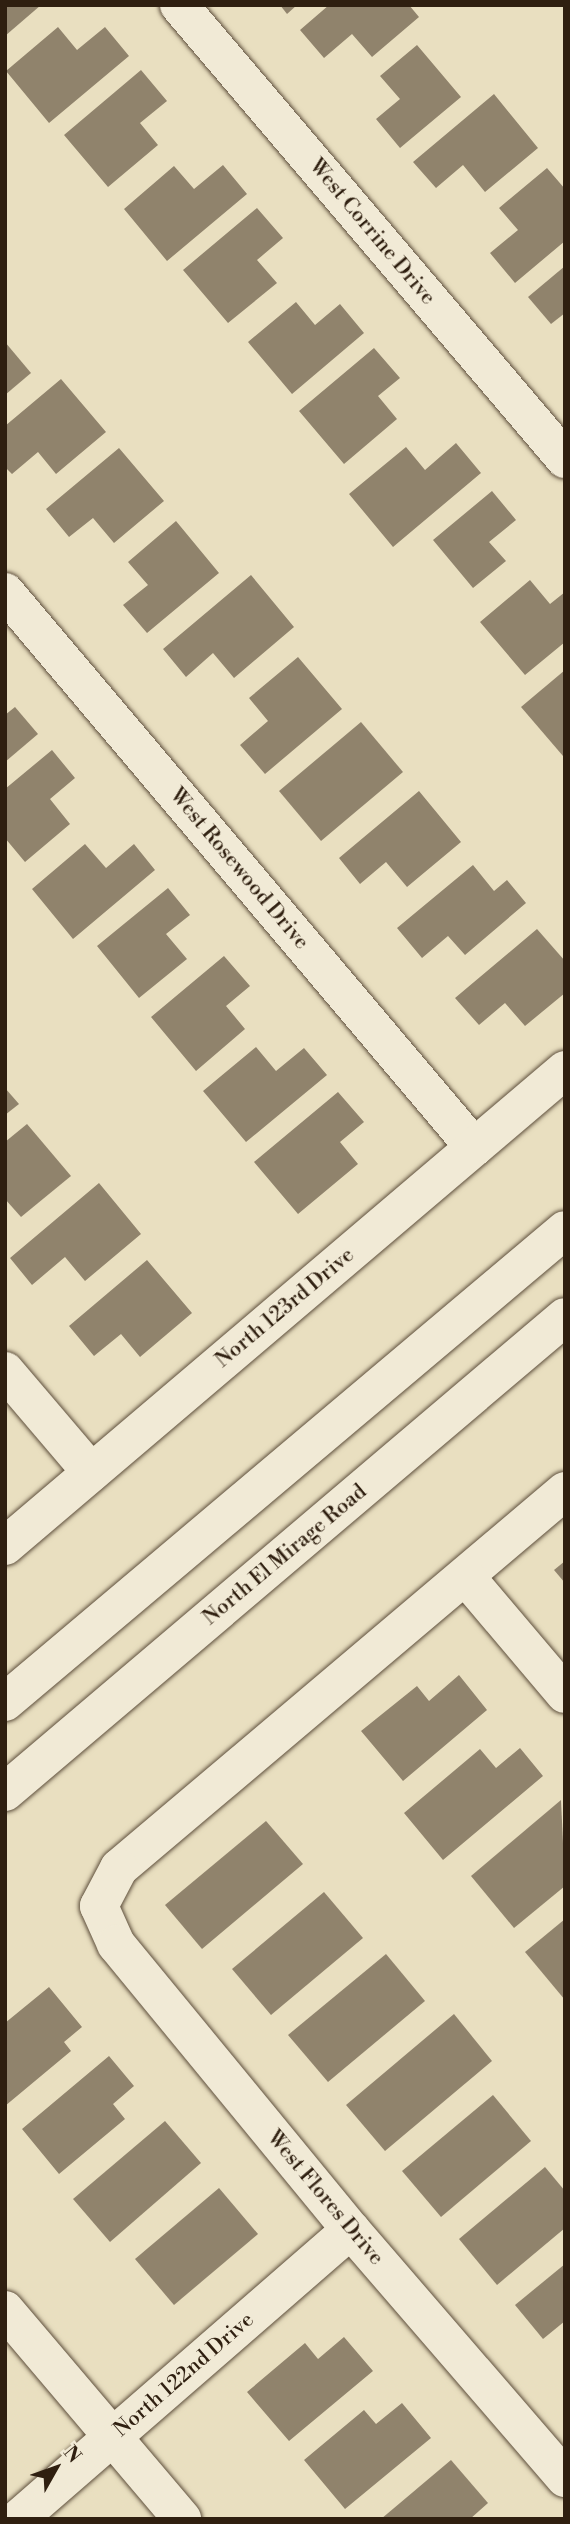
<!DOCTYPE html>
<html>
<head>
<meta charset="utf-8">
<style>
	body { margin:0 }
	#map { position:relative; width:570px; height:2524px; overflow:hidden; background:#e9dfc0; font-family:"Libre Bodoni",serif }
	div>[style] { position:absolute }
	.building>* { inset:0; background:#90836c }
	.roads { filter:drop-shadow(0 0 2px #5e4f3c) drop-shadow(0 0 2px #5e4f3c) }
	.minor>* { height:38px; margin:-19px; padding:0 19px; transform-origin:19px; border-radius:19px; background:#f1ead6 }
	.tertiary>* { height:38px; margin:-19px; padding:0 19px; transform-origin:19px; border-radius:19px; background:#f1ead6 }
	.secondary>* { height:38px; margin:-19px; padding:0 19px; transform-origin:19px; border-radius:19px; background:#f1ead6 }
	span { translate:-50% -50%; white-space:nowrap; text-align:center; line-height:1.15; -webkit-text-stroke:5px #f1ead6; paint-order:stroke }
	.street-label { font-size:21px; color:#2f1f10 }
	.frame { position:absolute; inset:0; border:7px solid #2f1f10; pointer-events:none }
	.north { position:absolute; left:21px; top:2433px; width:70px; height:70px; -webkit-text-stroke:5px #f1ead6; paint-order:stroke; rotate:50deg; font-size:19px; font-weight:700; line-height:28px; text-align:center; color:#2f1f10 }
	.north::after { content:''; display:block; margin:auto; width:24px; height:32px; background:#2f1f10; clip-path:polygon(50% 0,100% 100%,50% 72%,0 100%) }
</style>
</head>
<body>
<div id="map">
	<div class="building">
		<div style="clip-path:polygon(5px 5px,41px 5px,5px 36px)"></div>
		<div style="clip-path:polygon(280px 5px,297px 5px,287px 14px)"></div>
		<div style="clip-path:polygon(329px 5px,409px 5px,419px 17px,372px 57px,352px 34px,324px 58px,300px 30px)"></div>
		<div style="clip-path:polygon(58px 27px,77px 50px,105px 27px,129px 56px,49px 123px,6px 71px)"></div>
		<div style="clip-path:polygon(417px 45px,461px 97px,400px 148px,376px 119px,400px 99px,380px 76px)"></div>
		<div style="clip-path:polygon(141px 70px,167px 101px,140px 123px,158px 145px,108px 187px,64px 135px)"></div>
		<div style="clip-path:polygon(494px 94px,538px 148px,485px 192px,463px 165px,436px 188px,413px 162px)"></div>
		<div style="clip-path:polygon(223px 165px,247px 194px,167px 261px,124px 209px,174px 166px,194px 189px)"></div>
		<div style="clip-path:polygon(547px 168px,565px 189px,565px 241px,515px 283px,490px 253px,518px 230px,499px 208px)"></div>
		<div style="clip-path:polygon(257px 208px,283px 238px,257px 260px,277px 283px,228px 323px,183px 270px)"></div>
		<div style="clip-path:polygon(565px 266px,565px 313px,551px 324px,528px 297px)"></div>
		<div style="clip-path:polygon(296px 302px,315px 325px,340px 304px,364px 333px,292px 394px,248px 342px)"></div>
		<div style="clip-path:polygon(5px 342px,31px 373px,5px 395px)"></div>
		<div style="clip-path:polygon(374px 348px,400px 378px,378px 396px,397px 419px,344px 464px,299px 411px)"></div>
		<div style="clip-path:polygon(61px 379px,106px 432px,56px 474px,38px 452px,12px 474px,5px 467px,5px 426px)"></div>
		<div style="clip-path:polygon(456px 443px,481px 473px,393px 547px,349px 494px,406px 447px,425px 470px)"></div>
		<div style="clip-path:polygon(119px 448px,164px 501px,114px 543px,93px 518px,69px 537px,46px 509px)"></div>
		<div style="clip-path:polygon(492px 491px,516px 520px,489px 542px,506px 561px,473px 588px,433px 540px)"></div>
		<div style="clip-path:polygon(176px 521px,219px 573px,147px 633px,123px 605px,148px 585px,128px 562px)"></div>
		<div style="clip-path:polygon(251px 575px,294px 627px,234px 678px,213px 653px,186px 677px,163px 649px)"></div>
		<div style="clip-path:polygon(530px 580px,550px 604px,565px 592px,565px 642px,525px 675px,480px 622px)"></div>
		<div style="clip-path:polygon(298px 657px,342px 709px,265px 774px,240px 745px,268px 721px,249px 698px)"></div>
		<div style="clip-path:polygon(565px 670px,565px 755px,563px 756px,521px 707px)"></div>
		<div style="clip-path:polygon(15px 707px,38px 734px,5px 762px,5px 715px)"></div>
		<div style="clip-path:polygon(361px 722px,403px 772px,321px 841px,279px 791px)"></div>
		<div style="clip-path:polygon(52px 750px,75px 778px,50px 799px,70px 824px,25px 862px,5px 838px,5px 789px)"></div>
		<div style="clip-path:polygon(419px 791px,461px 842px,407px 887px,386px 862px,360px 884px,339px 858px)"></div>
		<div style="clip-path:polygon(85px 844px,106px 868px,134px 844px,155px 870px,73px 939px,32px 889px)"></div>
		<div style="clip-path:polygon(473px 865px,494px 891px,507px 880px,526px 903px,465px 955px,448px 936px,422px 958px,397px 928px)"></div>
		<div style="clip-path:polygon(168px 888px,190px 915px,166px 934px,187px 959px,139px 998px,97px 946px)"></div>
		<div style="clip-path:polygon(537px 929px,565px 961px,565px 993px,525px 1026px,505px 1003px,479px 1025px,455px 998px)"></div>
		<div style="clip-path:polygon(224px 956px,250px 986px,226px 1006px,245px 1029px,196px 1071px,151px 1017px)"></div>
		<div style="clip-path:polygon(256px 1047px,276px 1071px,304px 1048px,327px 1075px,246px 1142px,203px 1091px)"></div>
		<div style="clip-path:polygon(5px 1088px,19px 1104px,5px 1115px)"></div>
		<div style="clip-path:polygon(338px 1092px,364px 1122px,340px 1142px,358px 1164px,298px 1214px,254px 1162px)"></div>
		<div style="clip-path:polygon(27px 1124px,71px 1176px,21px 1217px,5px 1199px,5px 1142px)"></div>
		<div style="clip-path:polygon(99px 1183px,141px 1234px,85px 1281px,65px 1257px,32px 1285px,10px 1258px)"></div>
		<div style="clip-path:polygon(147px 1260px,192px 1313px,140px 1357px,121px 1334px,94px 1356px,69px 1326px)"></div>
		<div style="clip-path:polygon(565px 1561px,565px 1583px,554px 1570px)"></div>
		<div style="clip-path:polygon(459px 1675px,487px 1710px,403px 1781px,361px 1731px,417px 1686px,429px 1701px)"></div>
		<div style="clip-path:polygon(520px 1748px,543px 1776px,443px 1860px,404px 1813px,480px 1749px,496px 1768px)"></div>
		<div style="clip-path:polygon(561px 1800px,565px 1886px,514px 1928px,471px 1876px)"></div>
		<div style="clip-path:polygon(266px 1821px,303px 1864px,202px 1949px,165px 1905px)"></div>
		<div style="clip-path:polygon(324px 1892px,363px 1938px,271px 2015px,232px 1969px)"></div>
		<div style="clip-path:polygon(565px 1919px,565px 2000px,525px 1952px)"></div>
		<div style="clip-path:polygon(386px 1954px,425px 2001px,328px 2082px,288px 2035px)"></div>
		<div style="clip-path:polygon(49px 1987px,82px 2027px,64px 2042px,71px 2051px,5px 2106px,5px 2023px)"></div>
		<div style="clip-path:polygon(454px 2014px,492px 2061px,385px 2151px,346px 2105px)"></div>
		<div style="clip-path:polygon(109px 2056px,134px 2086px,113px 2104px,125px 2119px,59px 2174px,22px 2129px)"></div>
		<div style="clip-path:polygon(493px 2095px,531px 2141px,441px 2217px,402px 2171px)"></div>
		<div style="clip-path:polygon(165px 2121px,201px 2163px,110px 2242px,73px 2199px)"></div>
		<div style="clip-path:polygon(545px 2167px,565px 2191px,565px 2228px,497px 2285px,459px 2239px)"></div>
		<div style="clip-path:polygon(219px 2188px,258px 2234px,174px 2305px,135px 2259px)"></div>
		<div style="clip-path:polygon(565px 2264px,565px 2321px,543px 2339px,515px 2305px)"></div>
		<div style="clip-path:polygon(344px 2337px,373px 2371px,289px 2441px,247px 2392px,305px 2343px,318px 2359px)"></div>
		<div style="clip-path:polygon(402px 2403px,431px 2438px,345px 2509px,304px 2460px,364px 2410px,376px 2424px)"></div>
		<div style="clip-path:polygon(451px 2460px,488px 2503px,470px 2519px,381px 2519px)"></div>
	</div>
	<div class="roads">
		<div class="minor">
			<div style="left:179px;top:5px;width:596px;rotate:49.63deg"></div>
			<div style="left:5px;top:592px;width:727px;rotate:49.8deg"></div>
			<div style="left:5px;top:1371px;width:133px;rotate:49.6deg"></div>
			<div style="left:565px;top:1491px;width:584px;rotate:139.79deg"></div>
			<div style="left:119px;top:1868px;width:43px;rotate:117.8deg"></div>
			<div style="left:99px;top:1906px;width:42px;rotate:65.9deg"></div>
			<div style="left:116px;top:1944px;width:370px;rotate:50.6deg"></div>
			<div style="left:351px;top:2230px;width:328px;rotate:49.2deg"></div>
			<div style="left:5px;top:1546px;width:735px;rotate:-40.36deg"></div>
			<div style="left:466px;top:1577px;width:153px;rotate:49.8deg"></div>
			<div style="left:18px;top:2519px;width:441px;rotate:-41deg"></div>
		</div>
		<div class="tertiary">
			<div style="left:5px;top:2310px;width:274px;rotate:49.7deg"></div>
		</div>
		<div class="secondary">
			<div style="left:5px;top:1702px;width:732px;rotate:-40.13deg"></div>
			<div style="left:5px;top:1792px;width:734px;rotate:-40.31deg"></div>
		</div>
	</div>
	<div class="street-label">
		<span style="left:372px;top:232px;rotate:50deg">West Corrine Drive</span>
		<span style="left:239px;top:869px;rotate:50deg">West Rosewood Drive</span>
		<span style="left:285px;top:1308px;rotate:-40deg">North 123rd Drive</span>
		<span style="left:285px;top:1555px;rotate:-40deg">North El Mirage Road</span>
		<span style="left:325px;top:2198px;rotate:50deg">West Flores Drive</span>
		<span style="left:184px;top:2375px;rotate:-41deg">North 122nd Drive</span>
	</div>
	<div class="frame"></div>
	<div class="north">N</div>
</div>
</body>
</html>
